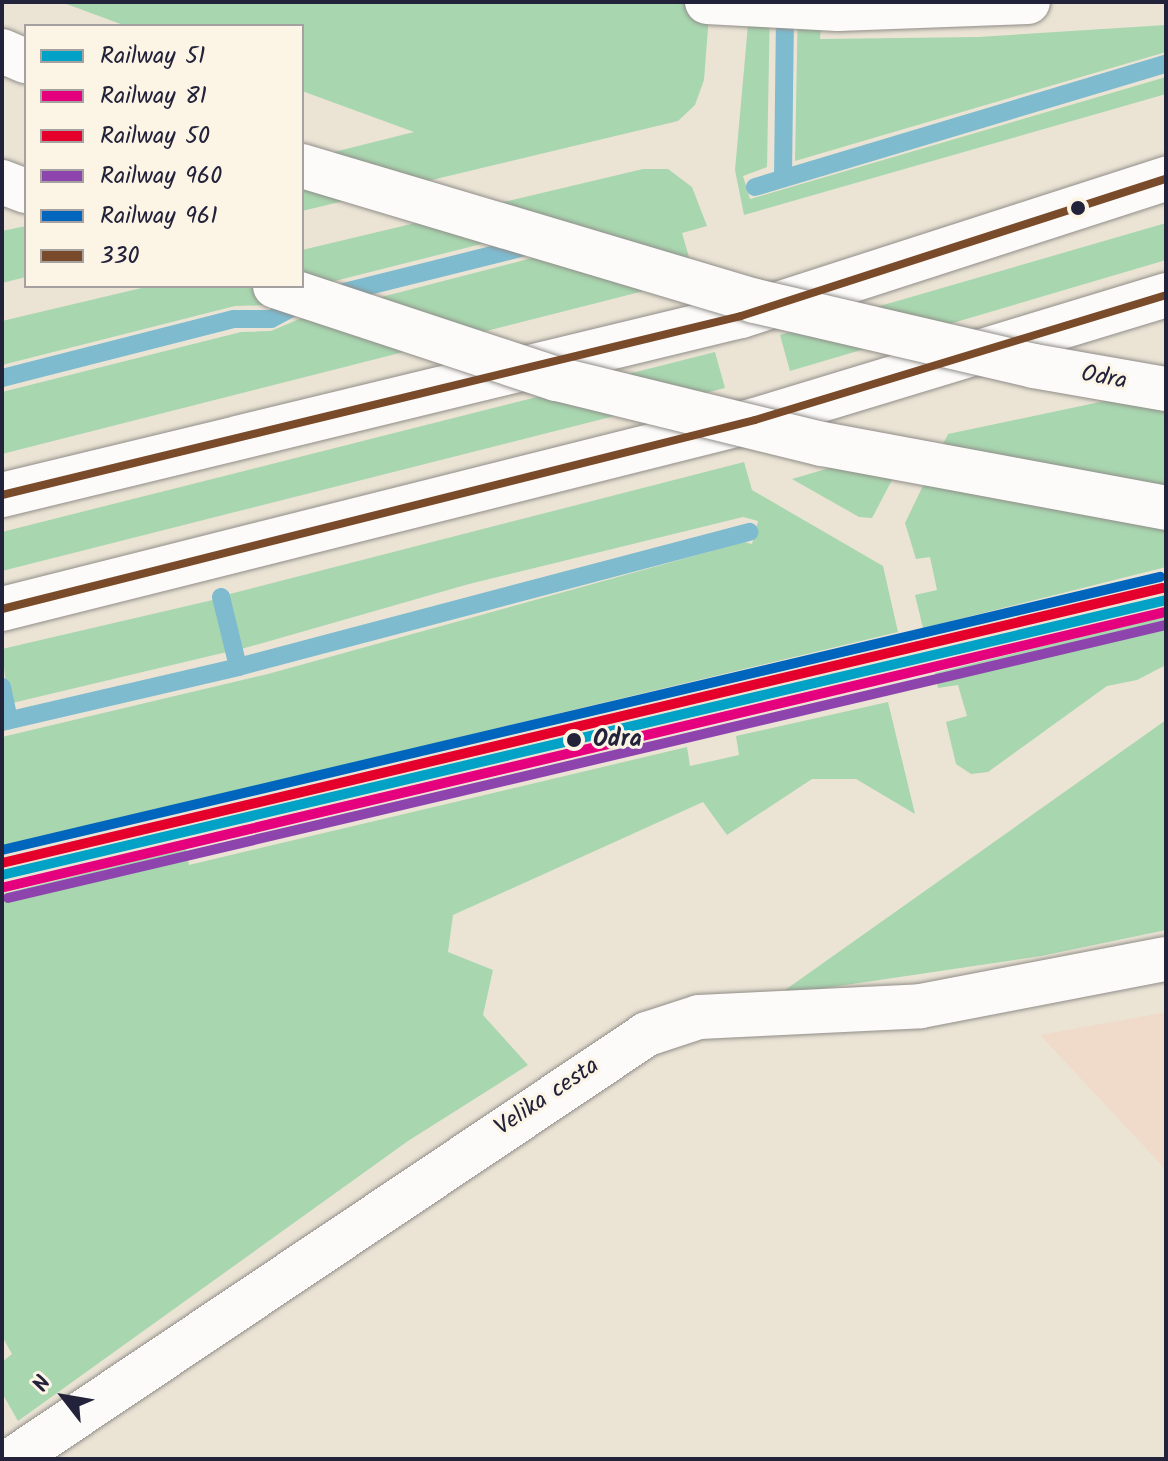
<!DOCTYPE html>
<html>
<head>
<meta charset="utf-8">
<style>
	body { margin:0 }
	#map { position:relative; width:1168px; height:1461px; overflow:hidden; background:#ebe4d5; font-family:Kalam,sans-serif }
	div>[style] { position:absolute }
	.built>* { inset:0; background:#f0dbca }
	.green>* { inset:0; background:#a8d6af }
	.stream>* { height:18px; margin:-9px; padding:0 9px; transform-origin:9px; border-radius:9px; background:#7ebbcf }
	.roads { filter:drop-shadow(0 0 2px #908d89) drop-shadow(0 0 2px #908d89) }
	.minor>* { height:44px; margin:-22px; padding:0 22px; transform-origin:22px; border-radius:22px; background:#fcfbf9 }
	.major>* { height:44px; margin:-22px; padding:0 22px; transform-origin:22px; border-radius:22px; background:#fcfbf9 }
	.highway>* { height:44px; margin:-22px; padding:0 22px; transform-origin:22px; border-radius:22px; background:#fcfbf9 }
	.bridges { filter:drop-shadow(0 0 2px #908d89) drop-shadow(0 0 2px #908d89) }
	.highway-bridge>* { height:44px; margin:-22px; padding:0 22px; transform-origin:22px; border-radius:22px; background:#fcfbf9 }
	.bus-1>* { height:8px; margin:-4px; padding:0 4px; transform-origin:4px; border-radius:4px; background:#7a4b2a }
	.rail-1>* { height:10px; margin:-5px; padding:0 5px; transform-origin:5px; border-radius:5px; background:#02a2c7 }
	.rail-2>* { height:10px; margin:-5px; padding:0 5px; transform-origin:5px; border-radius:5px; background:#e5007d }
	.rail-3>* { height:10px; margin:-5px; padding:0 5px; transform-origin:5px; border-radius:5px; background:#e4002b }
	.rail-4>* { height:10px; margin:-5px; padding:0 5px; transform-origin:5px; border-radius:5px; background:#8e44ad }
	.rail-5>* { height:10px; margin:-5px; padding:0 5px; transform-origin:5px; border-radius:5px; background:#0065bd }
	.dots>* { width:22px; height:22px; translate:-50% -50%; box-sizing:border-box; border:4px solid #fcf5e5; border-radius:50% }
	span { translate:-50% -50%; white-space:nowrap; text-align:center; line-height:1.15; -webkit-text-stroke:6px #fcf5e5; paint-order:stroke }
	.street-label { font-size:24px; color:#22223b }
	.stop-label { font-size:24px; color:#22223b; font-weight:700 }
	.left { translate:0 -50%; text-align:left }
	.frame { position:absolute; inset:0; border:4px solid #22223b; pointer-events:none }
	.legend { position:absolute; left:24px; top:24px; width:280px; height:264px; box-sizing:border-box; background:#fcf5e5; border:2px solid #a5a1a1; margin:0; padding:10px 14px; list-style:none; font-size:24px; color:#22223b }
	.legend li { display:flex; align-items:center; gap:16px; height:40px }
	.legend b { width:40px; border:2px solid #a5a1a1 }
	.north { position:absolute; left:24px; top:1357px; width:80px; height:80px; -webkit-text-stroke:6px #fcf5e5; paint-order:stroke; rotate:301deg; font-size:22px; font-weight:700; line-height:32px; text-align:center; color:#22223b }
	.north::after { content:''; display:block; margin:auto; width:28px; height:36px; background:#22223b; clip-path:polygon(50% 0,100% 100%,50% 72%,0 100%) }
</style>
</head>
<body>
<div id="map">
	<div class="built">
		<div style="clip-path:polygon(1166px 1012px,1166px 1170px,1040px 1035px)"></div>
	</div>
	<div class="green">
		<div style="clip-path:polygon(61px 2px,710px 2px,704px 80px,695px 105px,678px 121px,302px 211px,302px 160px,414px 132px,302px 91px,302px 26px,126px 26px)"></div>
		<div style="clip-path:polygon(750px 2px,770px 2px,767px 167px,743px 176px,750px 199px,1166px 77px,1166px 94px,744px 215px,735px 170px)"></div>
		<div style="clip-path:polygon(798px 2px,823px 2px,820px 39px,978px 37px,1166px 25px,1166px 52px,795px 161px)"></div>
		<div style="clip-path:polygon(643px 169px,668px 169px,692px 187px,707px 226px,682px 233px,695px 278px,2px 454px,2px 392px,241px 332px,271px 331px,304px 317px,548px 254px,533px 231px,299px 290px,266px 305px,235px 306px,2px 365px,2px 321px,150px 286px,302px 286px,302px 250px)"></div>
		<div style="clip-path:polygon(1166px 223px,1166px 260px,790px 371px,780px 335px)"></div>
		<div style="clip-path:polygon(26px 226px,26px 277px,2px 283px,2px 231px)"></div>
		<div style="clip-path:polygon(715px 352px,725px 388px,2px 571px,2px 532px)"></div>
		<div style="clip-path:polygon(1166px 388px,1166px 567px,923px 628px,915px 595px,937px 590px,930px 557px,916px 559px,905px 523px,948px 434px)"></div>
		<div style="clip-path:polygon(911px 444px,872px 518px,859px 517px,792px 479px)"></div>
		<div style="clip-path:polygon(744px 462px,752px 490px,883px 566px,898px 632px,2px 847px,2px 737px,268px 674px,744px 542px,752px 544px,758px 521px,743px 517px,469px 584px,238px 650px,226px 595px)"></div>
		<div style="clip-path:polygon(217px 599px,231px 651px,8px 704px,2px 649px)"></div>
		<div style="clip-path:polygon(1166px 615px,1166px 665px,1137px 680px,1107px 686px,988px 772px,971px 774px,956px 764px,946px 722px,967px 716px,958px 685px,938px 688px,935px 673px)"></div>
		<div style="clip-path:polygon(888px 702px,915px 814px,856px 779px,812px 779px,727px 835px,703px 802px,453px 915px,448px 952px,493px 970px,483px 1015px,528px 1065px,408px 1141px,18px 1421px,2px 1393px,2px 1362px,12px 1354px,2px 1336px,2px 894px,186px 848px,189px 865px,687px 747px,690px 766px,739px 755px,736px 736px)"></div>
		<div style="clip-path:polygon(1166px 720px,1166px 930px,1041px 956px,778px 995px)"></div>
	</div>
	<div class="stream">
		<div style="left:783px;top:178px;width:173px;rotate:-89.3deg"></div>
		<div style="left:755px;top:187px;width:429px;rotate:-16.7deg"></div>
		<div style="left:332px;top:295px;width:206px;rotate:-14deg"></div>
		<div style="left:2px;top:378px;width:239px;rotate:-14.3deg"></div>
		<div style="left:234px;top:319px;width:37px"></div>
		<div style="left:271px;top:319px;width:36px;rotate:-28deg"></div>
		<div style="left:221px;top:597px;width:72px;rotate:76.3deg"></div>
		<div style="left:2px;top:687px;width:34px;rotate:78deg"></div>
		<div style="left:2px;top:722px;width:242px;rotate:-13.1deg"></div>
		<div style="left:238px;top:667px;width:529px;rotate:-14.8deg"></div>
	</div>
	<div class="roads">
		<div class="minor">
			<div style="left:13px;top:1459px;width:763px;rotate:-33.84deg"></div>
			<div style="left:647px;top:1034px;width:55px;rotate:-18.1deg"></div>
			<div style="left:699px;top:1017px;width:222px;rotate:-2.8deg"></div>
			<div style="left:921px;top:1006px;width:249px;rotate:-10.9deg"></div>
		</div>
		<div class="major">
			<div style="left:2px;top:495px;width:760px;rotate:-13.62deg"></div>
			<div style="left:741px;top:316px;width:447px;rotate:-17.9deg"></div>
			<div style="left:2px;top:609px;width:776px;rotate:-14.09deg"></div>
			<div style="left:755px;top:420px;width:430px;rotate:-16.9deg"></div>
		</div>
		<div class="highway">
			<div style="left:707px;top:2px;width:131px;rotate:3.1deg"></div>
			<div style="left:838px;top:9px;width:190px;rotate:-2.1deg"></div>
			<div style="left:2px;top:51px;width:26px;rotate:23deg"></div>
			<div style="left:2px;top:182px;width:26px;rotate:21deg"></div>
		</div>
	</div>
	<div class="bridges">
		<div class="highway-bridge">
			<div style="left:302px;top:166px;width:473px;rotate:16.6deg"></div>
			<div style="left:755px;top:301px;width:286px;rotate:13.1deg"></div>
			<div style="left:1034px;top:366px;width:134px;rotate:9.9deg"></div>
			<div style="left:275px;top:286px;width:297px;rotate:18.3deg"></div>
			<div style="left:557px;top:379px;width:273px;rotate:13.8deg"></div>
			<div style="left:822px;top:444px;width:350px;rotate:10.5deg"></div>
		</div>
	</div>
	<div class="bus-1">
		<div style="left:2px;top:495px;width:760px;rotate:-13.62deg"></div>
		<div style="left:741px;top:316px;width:447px;rotate:-17.9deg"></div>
		<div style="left:2px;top:609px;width:776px;rotate:-14.09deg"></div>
		<div style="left:755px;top:420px;width:430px;rotate:-16.9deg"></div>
	</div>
	<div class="rail-1">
		<div style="left:2px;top:875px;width:1196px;rotate:-13.29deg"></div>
	</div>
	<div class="rail-2">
		<div style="left:5px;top:887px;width:1193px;rotate:-13.33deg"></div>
	</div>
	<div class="rail-3">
		<div style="left:2px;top:863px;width:1193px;rotate:-13.33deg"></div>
	</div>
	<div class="rail-4">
		<div style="left:8px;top:898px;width:1190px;rotate:-13.27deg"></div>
	</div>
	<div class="rail-5">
		<div style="left:2px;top:850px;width:1190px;rotate:-13.27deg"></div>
	</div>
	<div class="dots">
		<div style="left:1078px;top:208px;background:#22223b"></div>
		<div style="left:574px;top:740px;background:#22223b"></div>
	</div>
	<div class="street-label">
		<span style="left:1104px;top:378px;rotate:10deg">Odra</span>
		<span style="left:547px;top:1097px;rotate:-34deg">Velika cesta</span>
	</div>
	<div class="stop-label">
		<span class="left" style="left:593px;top:740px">Odra</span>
	</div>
	<div class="frame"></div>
	<ul class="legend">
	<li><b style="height:10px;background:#02a2c7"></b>Railway 51</li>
	<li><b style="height:10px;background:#e5007d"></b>Railway 81</li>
	<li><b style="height:10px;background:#e4002b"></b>Railway 50</li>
	<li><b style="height:10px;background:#8e44ad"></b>Railway 960</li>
	<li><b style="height:10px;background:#0065bd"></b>Railway 961</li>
	<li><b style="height:10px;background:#7a4b2a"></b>330</li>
	</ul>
	<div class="north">N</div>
</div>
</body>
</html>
